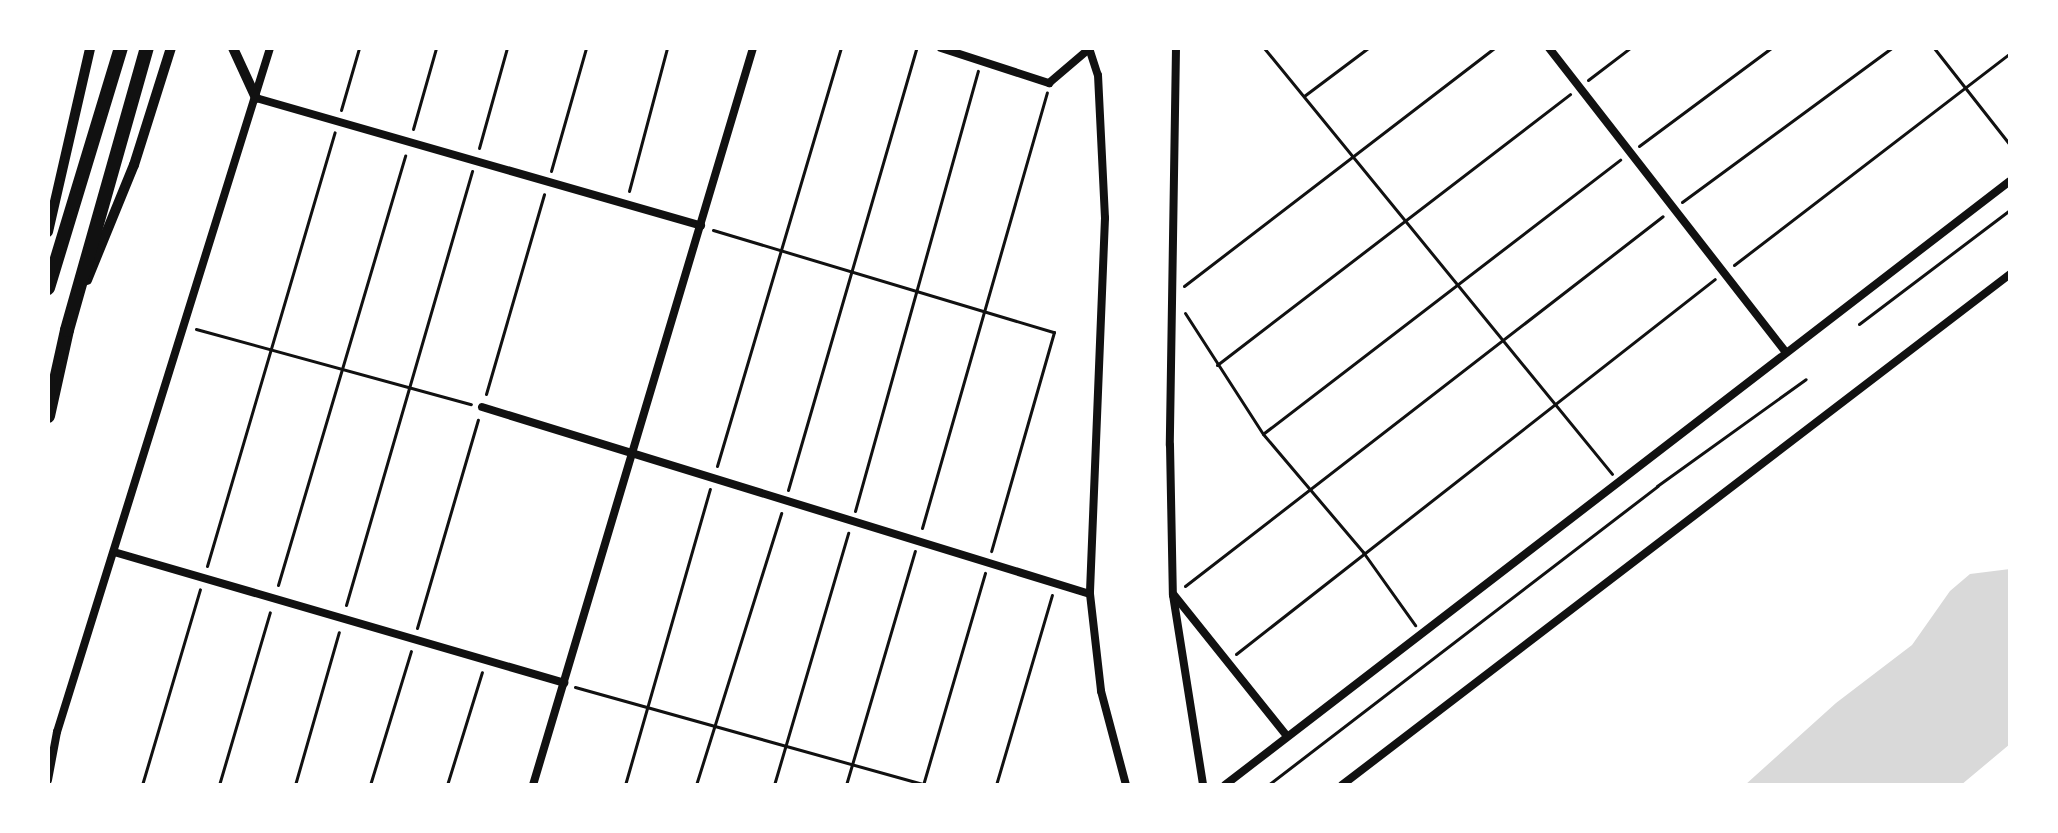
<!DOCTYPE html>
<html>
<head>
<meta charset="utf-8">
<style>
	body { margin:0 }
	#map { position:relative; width:2058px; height:833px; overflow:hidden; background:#fff; font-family:"Nunito Sans",sans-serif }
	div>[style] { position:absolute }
	.water>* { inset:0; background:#d9d9d9 }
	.path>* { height:3px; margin:-1.5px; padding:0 1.5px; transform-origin:1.5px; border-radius:1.5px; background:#111 }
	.minor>* { height:8px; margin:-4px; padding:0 4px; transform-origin:4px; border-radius:4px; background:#111 }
	.tertiary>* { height:10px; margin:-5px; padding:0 5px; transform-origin:5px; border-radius:5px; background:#111 }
	.trunk>* { height:14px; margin:-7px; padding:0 7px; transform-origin:7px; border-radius:7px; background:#111 }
	span { translate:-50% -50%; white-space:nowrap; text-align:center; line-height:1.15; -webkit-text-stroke:6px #fff; paint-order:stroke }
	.frame { position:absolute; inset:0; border:50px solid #fff; pointer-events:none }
</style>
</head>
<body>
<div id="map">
	<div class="water">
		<div style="clip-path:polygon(2010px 569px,2010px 744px,1961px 785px,1745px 785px,1836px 703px,1912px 645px,1950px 591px,1970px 574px)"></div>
	</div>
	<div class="path">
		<div style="left:1264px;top:48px;width:550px;rotate:50.75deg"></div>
		<div style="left:1934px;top:48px;width:123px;rotate:51.9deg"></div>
		<div style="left:1588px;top:80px;width:53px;rotate:-37.3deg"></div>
		<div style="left:1304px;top:96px;width:80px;rotate:-36.9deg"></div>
		<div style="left:341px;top:110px;width:65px;rotate:-73.8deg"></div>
		<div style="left:413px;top:129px;width:84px;rotate:-74.1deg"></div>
		<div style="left:1639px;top:146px;width:164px;rotate:-36.6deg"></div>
		<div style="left:479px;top:148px;width:104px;rotate:-74.4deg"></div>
		<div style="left:551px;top:171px;width:128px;rotate:-74.1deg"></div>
		<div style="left:629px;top:191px;width:148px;rotate:-75.1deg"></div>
		<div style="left:1682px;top:202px;width:260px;rotate:-36.3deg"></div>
		<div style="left:713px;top:230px;width:356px;rotate:16.7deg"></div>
		<div style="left:1054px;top:332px;width:228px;rotate:106deg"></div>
		<div style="left:1734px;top:265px;width:348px;rotate:-37.5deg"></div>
		<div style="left:1184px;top:286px;width:391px;rotate:-37.5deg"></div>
		<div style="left:1185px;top:313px;width:144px;rotate:57.2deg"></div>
		<div style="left:1263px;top:434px;width:155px;rotate:49.7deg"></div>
		<div style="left:1363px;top:552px;width:90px;rotate:54.5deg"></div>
		<div style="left:1859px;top:324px;width:189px;rotate:-37.1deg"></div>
		<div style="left:196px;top:329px;width:285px;rotate:15.3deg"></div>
		<div style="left:1217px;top:365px;width:445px;rotate:-37.5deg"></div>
		<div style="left:486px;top:394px;width:208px;rotate:-73.8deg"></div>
		<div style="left:1264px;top:433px;width:449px;rotate:-37.5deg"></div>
		<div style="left:717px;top:466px;width:436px;rotate:-73.5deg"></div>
		<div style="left:788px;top:490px;width:460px;rotate:-73.8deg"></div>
		<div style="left:855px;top:511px;width:457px;rotate:-74.4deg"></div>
		<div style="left:922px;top:528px;width:453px;rotate:-74deg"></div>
		<div style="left:207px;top:566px;width:452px;rotate:-73.6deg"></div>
		<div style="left:278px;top:585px;width:448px;rotate:-73.5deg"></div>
		<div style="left:1185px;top:586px;width:604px;rotate:-37.74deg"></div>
		<div style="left:346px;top:605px;width:452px;rotate:-73.8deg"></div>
		<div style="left:417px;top:628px;width:217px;rotate:-73.7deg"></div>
		<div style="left:1236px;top:654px;width:608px;rotate:-38.06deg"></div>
		<div style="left:575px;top:687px;width:360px;rotate:15.6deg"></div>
		<div style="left:142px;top:785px;width:204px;rotate:-73.5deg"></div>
		<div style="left:219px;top:785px;width:180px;rotate:-73.6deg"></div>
		<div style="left:295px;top:785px;width:159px;rotate:-74deg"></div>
		<div style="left:370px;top:785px;width:140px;rotate:-73deg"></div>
		<div style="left:447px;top:785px;width:118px;rotate:-72.8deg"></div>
		<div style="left:625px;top:785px;width:308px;rotate:-74deg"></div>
		<div style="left:696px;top:785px;width:285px;rotate:-72.6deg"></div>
		<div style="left:774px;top:785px;width:263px;rotate:-73.6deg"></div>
		<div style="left:846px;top:785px;width:244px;rotate:-73.6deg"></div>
		<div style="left:923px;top:785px;width:221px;rotate:-73.7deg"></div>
		<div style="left:996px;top:785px;width:198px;rotate:-73.6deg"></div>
		<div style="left:1268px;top:785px;width:491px;rotate:-37.5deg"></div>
		<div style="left:1657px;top:486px;width:183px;rotate:-35.7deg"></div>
	</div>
	<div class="minor">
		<div style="left:941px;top:48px;width:114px;rotate:18deg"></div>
		<div style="left:1049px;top:83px;width:52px;rotate:-40.4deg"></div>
		<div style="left:1089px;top:48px;width:28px;rotate:72deg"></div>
		<div style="left:1098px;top:75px;width:143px;rotate:87.2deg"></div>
		<div style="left:1105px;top:218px;width:376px;rotate:92.3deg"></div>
		<div style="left:1090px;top:594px;width:98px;rotate:83.5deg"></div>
		<div style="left:1101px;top:691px;width:97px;rotate:75.1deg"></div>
		<div style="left:1176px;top:48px;width:397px;rotate:90.9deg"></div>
		<div style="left:1170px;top:445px;width:150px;rotate:88.9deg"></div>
		<div style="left:1173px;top:595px;width:192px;rotate:81deg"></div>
		<div style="left:1549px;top:48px;width:385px;rotate:52.1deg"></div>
		<div style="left:256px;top:98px;width:463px;rotate:16deg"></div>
		<div style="left:482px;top:407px;width:636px;rotate:17.1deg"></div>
		<div style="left:114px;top:552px;width:469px;rotate:16.2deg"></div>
		<div style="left:1174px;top:595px;width:179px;rotate:51.3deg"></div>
		<div style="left:48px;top:780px;width:49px;rotate:-79.4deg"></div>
		<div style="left:57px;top:732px;width:716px;rotate:-72.7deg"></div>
		<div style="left:533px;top:785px;width:769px;rotate:-73.38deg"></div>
		<div style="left:1225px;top:785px;width:990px;rotate:-37.58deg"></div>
		<div style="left:1342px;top:785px;width:841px;rotate:-37.41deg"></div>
	</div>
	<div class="tertiary">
		<div style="left:233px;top:48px;width:55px;rotate:65.3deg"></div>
		<div style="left:48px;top:232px;width:189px;rotate:-77.1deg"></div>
		<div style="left:87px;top:280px;width:124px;rotate:-67.8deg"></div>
		<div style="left:134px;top:165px;width:123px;rotate:-72.5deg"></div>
	</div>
	<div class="trunk">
		<div style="left:48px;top:288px;width:251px;rotate:-73.1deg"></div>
		<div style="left:48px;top:416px;width:88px;rotate:-77.5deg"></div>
		<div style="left:67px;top:330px;width:293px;rotate:-74.2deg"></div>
	</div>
	<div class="frame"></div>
</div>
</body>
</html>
